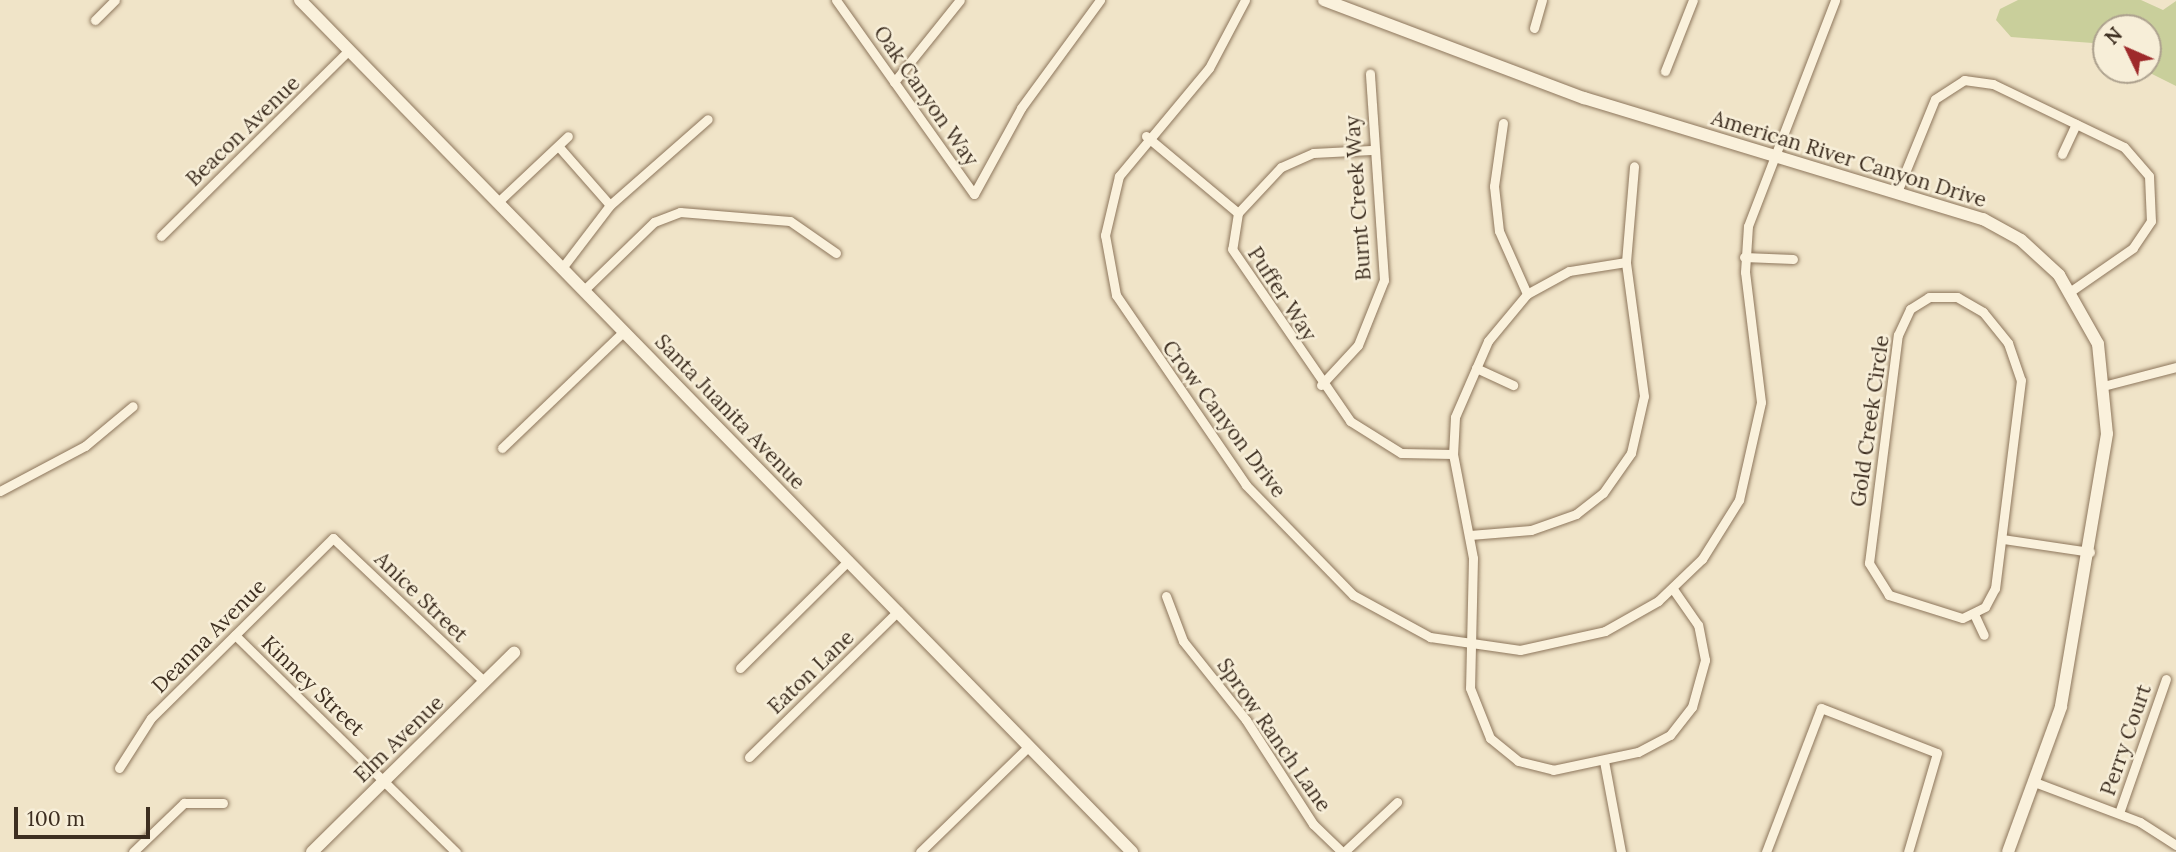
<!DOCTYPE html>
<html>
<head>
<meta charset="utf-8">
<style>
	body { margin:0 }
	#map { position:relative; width:2176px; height:852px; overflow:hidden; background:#f0e4c8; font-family:Lora,serif }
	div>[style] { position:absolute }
	.green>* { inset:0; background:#c9cf9b }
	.roads { filter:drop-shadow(0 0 2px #8d765c) drop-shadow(0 0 2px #8d765c) }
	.street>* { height:9px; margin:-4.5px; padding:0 4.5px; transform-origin:4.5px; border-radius:4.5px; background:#faf1dc }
	.secondary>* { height:12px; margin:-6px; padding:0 6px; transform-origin:6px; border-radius:6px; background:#faf1dc }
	span { translate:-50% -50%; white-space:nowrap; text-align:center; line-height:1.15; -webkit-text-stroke:5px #f7eed8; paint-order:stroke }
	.street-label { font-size:21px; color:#3d2e20 }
	.north { position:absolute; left:2092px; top:14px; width:70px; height:70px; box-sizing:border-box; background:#f7eed8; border:2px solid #ada18e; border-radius:50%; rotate:314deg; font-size:19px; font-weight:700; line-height:28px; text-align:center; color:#3d2e20 }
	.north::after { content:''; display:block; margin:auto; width:24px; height:32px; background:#9e2a2b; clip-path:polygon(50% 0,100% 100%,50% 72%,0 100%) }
	.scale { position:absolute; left:14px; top:807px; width:136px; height:32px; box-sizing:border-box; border:4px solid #3d2e20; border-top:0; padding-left:9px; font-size:21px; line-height:24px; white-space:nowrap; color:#3d2e20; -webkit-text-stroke:5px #f7eed8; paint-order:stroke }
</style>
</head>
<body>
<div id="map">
	<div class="green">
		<div style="clip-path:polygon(2018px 0,2141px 0,2163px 10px,2176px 1px,2176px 86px,2144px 70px,2148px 28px,2106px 28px,2106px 44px,2011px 37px,1996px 20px,2000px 9px)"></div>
	</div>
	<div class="roads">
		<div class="street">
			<div style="left:836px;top:0;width:238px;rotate:54.6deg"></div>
			<div style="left:974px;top:194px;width:98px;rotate:-61.3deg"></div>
			<div style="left:1021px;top:108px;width:134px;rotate:-53.8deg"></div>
			<div style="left:1245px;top:0;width:77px;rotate:117.9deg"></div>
			<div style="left:1209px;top:68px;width:141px;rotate:129.8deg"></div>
			<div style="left:1119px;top:176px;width:61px;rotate:103.3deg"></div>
			<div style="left:1105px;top:235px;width:61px;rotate:79.6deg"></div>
			<div style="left:1116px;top:295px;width:230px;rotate:55.6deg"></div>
			<div style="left:1246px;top:485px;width:153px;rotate:45.8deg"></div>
			<div style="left:1353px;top:595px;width:88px;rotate:28.6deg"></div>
			<div style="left:1430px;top:637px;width:91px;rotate:8.2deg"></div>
			<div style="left:1520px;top:650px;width:87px;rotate:-12.6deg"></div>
			<div style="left:1605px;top:631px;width:61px;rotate:-29.5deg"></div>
			<div style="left:1658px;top:601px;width:61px;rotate:-43.7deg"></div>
			<div style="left:1702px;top:559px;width:70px;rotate:-57.9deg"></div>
			<div style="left:1739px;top:500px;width:100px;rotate:-77.3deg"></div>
			<div style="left:1761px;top:402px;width:131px;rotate:-97deg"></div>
			<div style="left:1745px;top:272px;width:46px;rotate:-86.3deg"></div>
			<div style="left:1748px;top:226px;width:242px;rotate:-68.9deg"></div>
			<div style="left:95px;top:20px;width:28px;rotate:-45deg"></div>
			<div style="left:1534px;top:28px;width:29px;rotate:-74deg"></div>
			<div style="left:1665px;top:71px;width:76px;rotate:-68.5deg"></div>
			<div style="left:894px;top:82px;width:105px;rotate:-51.2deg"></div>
			<div style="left:1503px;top:123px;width:64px;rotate:98.1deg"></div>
			<div style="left:1494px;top:186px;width:45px;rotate:83.7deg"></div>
			<div style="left:1499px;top:231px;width:69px;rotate:66deg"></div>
			<div style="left:1146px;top:136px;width:120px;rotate:39.9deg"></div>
			<div style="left:559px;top:147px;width:77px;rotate:48.7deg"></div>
			<div style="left:1371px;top:150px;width:58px;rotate:177deg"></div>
			<div style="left:1313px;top:153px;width:35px;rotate:156deg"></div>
			<div style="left:1281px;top:167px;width:63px;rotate:133.1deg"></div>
			<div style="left:1238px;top:213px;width:36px;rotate:99deg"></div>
			<div style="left:1232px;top:249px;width:209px;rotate:55.5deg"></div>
			<div style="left:1350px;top:421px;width:60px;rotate:32.1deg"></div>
			<div style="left:1401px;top:453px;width:52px;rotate:1.1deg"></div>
			<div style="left:2062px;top:154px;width:33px;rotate:-65deg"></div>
			<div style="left:1897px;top:192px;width:100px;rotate:-67.8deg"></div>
			<div style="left:1935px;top:99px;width:35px;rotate:-33deg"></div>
			<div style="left:1964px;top:80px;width:29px;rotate:8deg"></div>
			<div style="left:1993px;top:84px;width:145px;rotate:25.7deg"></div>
			<div style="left:2124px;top:147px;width:38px;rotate:49deg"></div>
			<div style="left:2149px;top:176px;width:45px;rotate:87.5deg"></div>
			<div style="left:2151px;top:221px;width:32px;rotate:124deg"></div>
			<div style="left:2133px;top:248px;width:75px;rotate:145.3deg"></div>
			<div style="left:498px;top:202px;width:96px;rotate:-43.3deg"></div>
			<div style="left:161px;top:236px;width:264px;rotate:-44.7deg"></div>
			<div style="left:1744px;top:257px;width:49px;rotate:2.3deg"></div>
			<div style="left:1626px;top:262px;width:58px;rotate:171deg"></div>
			<div style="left:1569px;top:271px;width:48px;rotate:151.3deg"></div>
			<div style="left:1527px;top:294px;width:61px;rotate:129.7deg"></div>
			<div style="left:1488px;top:341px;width:83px;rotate:113.5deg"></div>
			<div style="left:1455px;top:417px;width:37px;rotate:93deg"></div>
			<div style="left:1453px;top:454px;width:106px;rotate:79.1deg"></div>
			<div style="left:1473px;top:558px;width:130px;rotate:91.3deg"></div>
			<div style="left:1470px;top:688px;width:54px;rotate:68.2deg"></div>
			<div style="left:1490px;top:738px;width:36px;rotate:39deg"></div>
			<div style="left:1518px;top:761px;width:36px;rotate:14deg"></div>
			<div style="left:1553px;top:770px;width:87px;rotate:-12deg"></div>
			<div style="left:1638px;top:752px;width:36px;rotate:-28deg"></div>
			<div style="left:1670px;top:735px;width:36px;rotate:-52deg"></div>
			<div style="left:1692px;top:707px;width:49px;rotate:-74.5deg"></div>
			<div style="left:1705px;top:660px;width:36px;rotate:-101deg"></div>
			<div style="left:1698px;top:625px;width:44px;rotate:-124.8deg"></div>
			<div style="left:562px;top:268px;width:79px;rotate:-52.7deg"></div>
			<div style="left:610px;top:205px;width:130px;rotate:-41.3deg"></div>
			<div style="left:584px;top:290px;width:98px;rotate:-44.2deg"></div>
			<div style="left:654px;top:222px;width:28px;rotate:-21deg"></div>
			<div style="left:680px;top:212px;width:110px;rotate:4.7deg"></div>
			<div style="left:790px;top:221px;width:56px;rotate:34.8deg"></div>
			<div style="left:1929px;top:297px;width:28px"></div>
			<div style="left:1957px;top:297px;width:30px;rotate:30deg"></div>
			<div style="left:1983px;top:312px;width:40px;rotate:51deg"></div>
			<div style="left:2008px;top:343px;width:39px;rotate:71deg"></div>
			<div style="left:2021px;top:380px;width:210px;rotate:97.1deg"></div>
			<div style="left:1995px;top:588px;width:21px;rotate:118deg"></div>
			<div style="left:1985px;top:607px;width:25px;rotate:154deg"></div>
			<div style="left:1962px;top:618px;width:77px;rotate:-162.5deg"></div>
			<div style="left:1889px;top:595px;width:38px;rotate:-122deg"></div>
			<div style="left:1869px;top:563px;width:230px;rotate:-82.8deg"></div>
			<div style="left:1898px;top:335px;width:29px;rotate:-65deg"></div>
			<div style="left:1910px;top:309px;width:22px;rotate:-32deg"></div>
			<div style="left:1476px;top:368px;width:41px;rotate:24.7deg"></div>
			<div style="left:1321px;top:385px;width:54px;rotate:-47.2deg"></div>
			<div style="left:1358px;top:345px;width:70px;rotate:-68.2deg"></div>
			<div style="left:1384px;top:280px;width:207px;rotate:-93.9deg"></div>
			<div style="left:2107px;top:385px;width:71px;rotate:-14.6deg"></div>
			<div style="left:502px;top:448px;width:169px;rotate:-43.8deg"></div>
			<div style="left:0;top:491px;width:96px;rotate:-27.9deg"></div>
			<div style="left:85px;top:446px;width:62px;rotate:-39.8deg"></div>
			<div style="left:1470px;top:535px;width:61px;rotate:-4.7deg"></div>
			<div style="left:1531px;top:530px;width:48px;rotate:-19.6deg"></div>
			<div style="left:1576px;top:514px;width:34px;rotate:-38deg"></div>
			<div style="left:1603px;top:493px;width:49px;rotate:-55deg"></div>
			<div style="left:1631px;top:453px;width:58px;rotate:-77.2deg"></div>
			<div style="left:1644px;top:396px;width:135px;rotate:-97.7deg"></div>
			<div style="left:1626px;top:262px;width:96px;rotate:-85.2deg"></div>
			<div style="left:2003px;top:539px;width:88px;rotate:8.5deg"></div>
			<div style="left:1166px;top:596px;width:48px;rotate:69.3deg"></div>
			<div style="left:1183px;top:641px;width:101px;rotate:51.4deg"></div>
			<div style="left:1246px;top:720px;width:124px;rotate:57.2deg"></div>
			<div style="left:1313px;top:824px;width:40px;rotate:44deg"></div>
			<div style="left:1974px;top:614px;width:23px;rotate:65deg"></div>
			<div style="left:235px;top:635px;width:310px;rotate:44.5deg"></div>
			<div style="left:740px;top:668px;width:153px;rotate:-44.7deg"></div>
			<div style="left:749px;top:757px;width:209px;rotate:-44.4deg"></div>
			<div style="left:1604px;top:761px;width:93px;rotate:79.4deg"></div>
			<div style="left:119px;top:768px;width:59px;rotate:-57.4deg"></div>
			<div style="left:151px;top:718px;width:256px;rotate:-44.7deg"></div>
			<div style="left:333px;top:538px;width:209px;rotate:43.5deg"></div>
			<div style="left:2037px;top:783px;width:110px;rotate:20.7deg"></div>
			<div style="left:2140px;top:822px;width:43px;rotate:32.6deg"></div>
			<div style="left:2119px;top:813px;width:142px;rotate:-70.7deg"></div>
			<div style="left:133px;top:852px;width:71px;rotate:-43.9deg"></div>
			<div style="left:184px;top:803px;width:39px"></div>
			<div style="left:920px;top:852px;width:152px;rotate:-44.2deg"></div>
			<div style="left:1344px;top:852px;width:73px;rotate:-43.3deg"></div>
			<div style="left:1766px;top:852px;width:154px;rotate:-69.1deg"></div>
			<div style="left:1821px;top:708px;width:124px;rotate:21.2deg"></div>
			<div style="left:1937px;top:753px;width:103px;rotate:106.3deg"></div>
		</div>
		<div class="secondary">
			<div style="left:300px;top:0;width:1191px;rotate:45.68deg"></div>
			<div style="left:1324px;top:0;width:278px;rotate:20.7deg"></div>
			<div style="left:1584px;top:98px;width:417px;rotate:16.9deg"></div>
			<div style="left:1983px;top:219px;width:43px;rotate:28.9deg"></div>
			<div style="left:2021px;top:240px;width:52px;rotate:42.6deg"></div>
			<div style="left:2059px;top:275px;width:79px;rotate:60.5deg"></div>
			<div style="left:2098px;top:344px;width:90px;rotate:84.3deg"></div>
			<div style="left:2107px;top:434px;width:277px;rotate:99.6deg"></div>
			<div style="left:2061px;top:707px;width:154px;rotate:110.1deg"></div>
			<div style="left:312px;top:852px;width:284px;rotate:-44.6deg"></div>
		</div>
	</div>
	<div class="street-label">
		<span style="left:926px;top:96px;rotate:55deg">Oak Canyon Way</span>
		<span style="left:243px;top:131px;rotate:-44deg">Beacon Avenue</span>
		<span style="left:1849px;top:159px;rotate:17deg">American River Canyon Drive</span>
		<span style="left:1358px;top:198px;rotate:-94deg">Burnt Creek Way</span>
		<span style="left:1282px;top:294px;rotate:57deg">Puffer Way</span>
		<span style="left:730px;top:412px;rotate:46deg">Santa Juanita Avenue</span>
		<span style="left:1224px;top:419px;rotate:53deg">Crow Canyon Drive</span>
		<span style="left:1870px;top:421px;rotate:-82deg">Gold Creek Circle</span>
		<span style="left:421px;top:597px;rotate:44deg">Anice Street</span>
		<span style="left:209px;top:636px;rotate:-45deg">Deanna Avenue</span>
		<span style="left:811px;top:672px;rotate:-44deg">Eaton Lane</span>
		<span style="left:313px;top:686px;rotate:44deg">Kinney Street</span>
		<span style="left:1274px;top:735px;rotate:55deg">Sprow Ranch Lane</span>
		<span style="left:399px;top:739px;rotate:-44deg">Elm Avenue</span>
		<span style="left:2126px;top:740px;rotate:-71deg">Perry Court</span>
	</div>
	<div class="north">N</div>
	<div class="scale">100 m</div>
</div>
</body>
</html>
